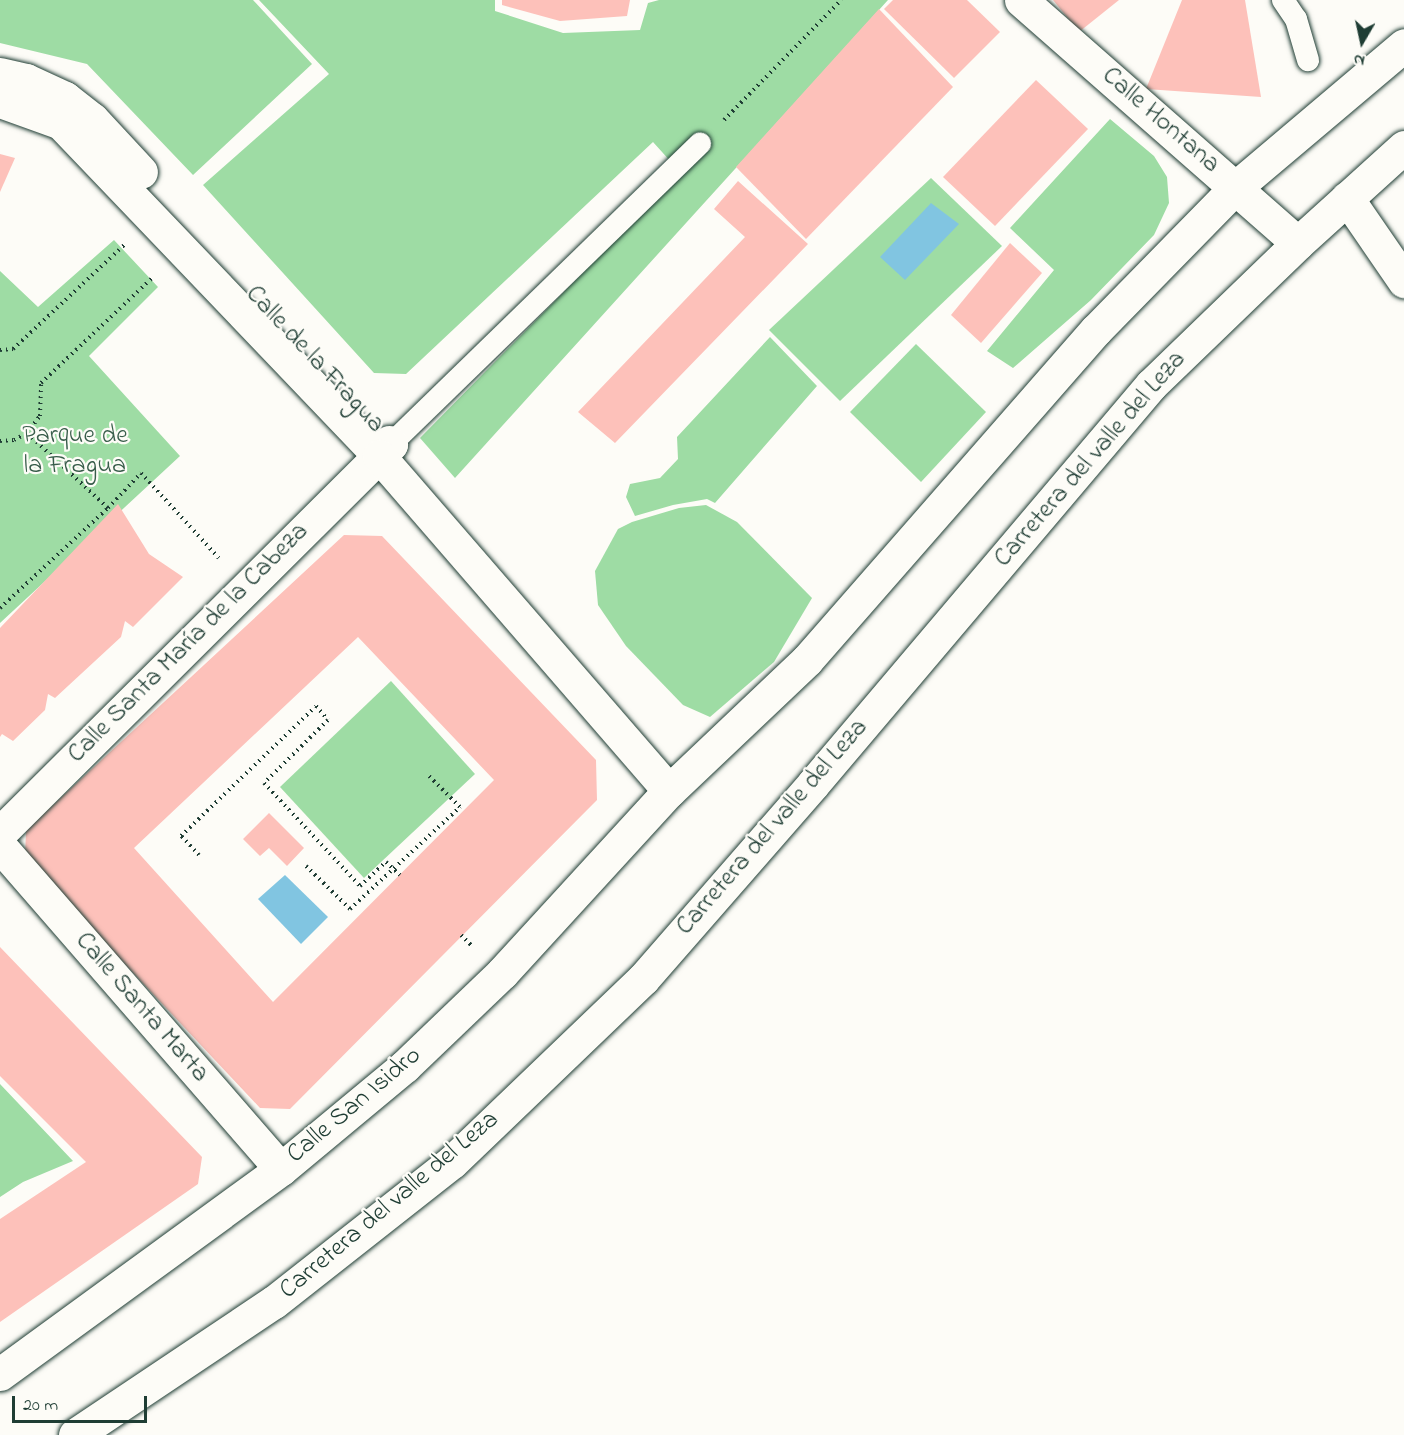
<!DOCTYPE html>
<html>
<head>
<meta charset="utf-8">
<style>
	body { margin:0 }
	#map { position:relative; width:1404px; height:1435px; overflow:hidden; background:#fdfcf7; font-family:"Indie Flower",sans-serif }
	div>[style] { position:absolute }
	.green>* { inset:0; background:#9edca4 }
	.water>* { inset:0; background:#81c5e1 }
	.building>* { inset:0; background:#fdc1ba }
	.path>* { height:4px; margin-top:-2px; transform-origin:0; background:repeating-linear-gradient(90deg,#1f3d34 0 1.5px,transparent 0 6px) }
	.roads { filter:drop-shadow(0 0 2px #1f3d34) drop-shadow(0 0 2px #1f3d34) }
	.service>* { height:22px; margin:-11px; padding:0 11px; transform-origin:11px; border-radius:11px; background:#fdfcf7 }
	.minor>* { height:33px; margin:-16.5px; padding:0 16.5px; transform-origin:16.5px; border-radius:16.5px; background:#fdfcf7 }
	.secondary>* { height:33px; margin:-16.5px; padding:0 16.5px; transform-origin:16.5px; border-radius:16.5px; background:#fdfcf7 }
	span { translate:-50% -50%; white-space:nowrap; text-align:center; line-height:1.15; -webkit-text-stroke:4.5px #fdfcf7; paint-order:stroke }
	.street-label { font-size:26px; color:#1f3d34 }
	.park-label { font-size:26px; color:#385d4a }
	.north { position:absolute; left:1332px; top:12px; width:60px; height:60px; -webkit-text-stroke:4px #fdfcf7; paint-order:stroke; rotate:189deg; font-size:16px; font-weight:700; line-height:24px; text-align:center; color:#1f3d34 }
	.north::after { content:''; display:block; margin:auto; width:21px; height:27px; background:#1f3d34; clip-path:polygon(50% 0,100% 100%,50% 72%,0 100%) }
	.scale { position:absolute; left:12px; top:1396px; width:135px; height:27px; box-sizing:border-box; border:3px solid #1f3d34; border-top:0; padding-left:8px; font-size:18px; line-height:21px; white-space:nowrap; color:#1f3d34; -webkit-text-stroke:4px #fdfcf7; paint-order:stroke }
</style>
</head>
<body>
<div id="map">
	<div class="green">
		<div style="clip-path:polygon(0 0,253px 0,312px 64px,193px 175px,87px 64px,0 43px)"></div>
		<div style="clip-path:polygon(259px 0,495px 0,495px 11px,563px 33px,640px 30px,648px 3px,659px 0,888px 0,455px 478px,420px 438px,681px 173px,653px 142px,406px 374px,374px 373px,203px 185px,329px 74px)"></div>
		<div style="clip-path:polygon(1110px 119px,1154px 156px,1167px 177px,1169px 203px,1154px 235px,1091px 300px,1013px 368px,987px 351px,1054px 270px,1010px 228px)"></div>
		<div style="clip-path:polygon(931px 178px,1002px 246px,840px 401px,769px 330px)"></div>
		<div style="clip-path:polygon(114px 240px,158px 287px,89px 356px,180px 456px,0 623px,0 271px,38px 307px)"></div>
		<div style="clip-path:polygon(770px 337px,817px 386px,715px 503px,707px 499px,673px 505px,635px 516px,626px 497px,630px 484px,660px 478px,678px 459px,677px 437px)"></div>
		<div style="clip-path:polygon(916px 344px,986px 412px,921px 482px,850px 412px)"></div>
		<div style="clip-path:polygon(706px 505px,737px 522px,812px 598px,774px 662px,710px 717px,683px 705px,626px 646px,598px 605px,595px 571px,618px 529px,632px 522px,679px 508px)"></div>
		<div style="clip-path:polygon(391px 681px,475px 774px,364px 878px,280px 787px)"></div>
		<div style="clip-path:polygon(0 1084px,73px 1161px,23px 1182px,0 1197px)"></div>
	</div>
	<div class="water">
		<div style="clip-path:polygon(931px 203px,959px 224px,905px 280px,880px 257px)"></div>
		<div style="clip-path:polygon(285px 875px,328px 917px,301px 944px,258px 899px)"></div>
	</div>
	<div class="building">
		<div style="clip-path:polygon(502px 0,630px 0,627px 16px,560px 21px,502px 5px)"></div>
		<div style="clip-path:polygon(893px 0,967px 0,1000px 32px,954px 78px,884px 9px)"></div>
		<div style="clip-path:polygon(1053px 0,1119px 0,1079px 32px)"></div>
		<div style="clip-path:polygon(1182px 0,1245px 0,1261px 97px,1146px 89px)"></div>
		<div style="clip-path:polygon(879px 9px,953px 87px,806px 239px,736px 167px)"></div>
		<div style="clip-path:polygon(1036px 80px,1088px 129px,995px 226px,943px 177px)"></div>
		<div style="clip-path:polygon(0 154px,15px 158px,0 192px)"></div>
		<div style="clip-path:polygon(738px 181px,808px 244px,615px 443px,578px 412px,745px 237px,714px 209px)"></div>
		<div style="clip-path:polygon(1010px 243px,1042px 273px,981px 343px,951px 315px)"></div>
		<div style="clip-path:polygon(118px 504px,149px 554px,183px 577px,133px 627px,125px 621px,121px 637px,55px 698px,48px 694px,45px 710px,13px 741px,2px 734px,0 737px,0 628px)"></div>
		<div style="clip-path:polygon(evenodd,344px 535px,382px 536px,596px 760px,597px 800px,290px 1109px,260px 1108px,25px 858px,26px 830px,344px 535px,358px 637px,494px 780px,273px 1002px,134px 848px,358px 637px)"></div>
		<div style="clip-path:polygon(269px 813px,304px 848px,287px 866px,269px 848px,260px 856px,243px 839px)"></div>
		<div style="clip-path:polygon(0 947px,202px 1157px,198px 1184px,0 1322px,0 1219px,86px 1162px,0 1076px)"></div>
	</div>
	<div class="path">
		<div style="left:724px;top:120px;width:168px;rotate:-45.7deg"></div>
		<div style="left:0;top:350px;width:13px;rotate:-4deg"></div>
		<div style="left:13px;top:349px;width:152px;rotate:-43.1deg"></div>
		<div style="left:0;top:441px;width:14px;rotate:-4deg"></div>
		<div style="left:14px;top:440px;width:15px;rotate:-28deg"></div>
		<div style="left:27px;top:433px;width:21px;rotate:-53deg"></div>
		<div style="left:40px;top:416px;width:33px;rotate:-88deg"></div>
		<div style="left:41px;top:383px;width:153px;rotate:-43.4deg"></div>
		<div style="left:108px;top:508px;width:48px;rotate:-46.7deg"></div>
		<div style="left:141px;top:473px;width:115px;rotate:47.5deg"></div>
		<div style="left:0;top:608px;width:147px;rotate:-42.8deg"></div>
		<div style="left:108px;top:508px;width:110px;rotate:-137.2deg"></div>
		<div style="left:199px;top:855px;width:26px;rotate:-133deg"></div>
		<div style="left:181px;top:836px;width:187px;rotate:-43.9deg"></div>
		<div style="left:316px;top:706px;width:18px;rotate:49deg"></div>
		<div style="left:328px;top:720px;width:90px;rotate:135.5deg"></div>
		<div style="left:264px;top:783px;width:141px;rotate:47deg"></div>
		<div style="left:360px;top:886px;width:35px;rotate:-43deg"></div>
		<div style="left:386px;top:862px;width:19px;rotate:43deg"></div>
		<div style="left:306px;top:866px;width:62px;rotate:44.3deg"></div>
		<div style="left:350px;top:909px;width:150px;rotate:-42.8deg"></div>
		<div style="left:460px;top:807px;width:44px;rotate:-135deg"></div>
		<div style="left:461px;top:935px;width:17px;rotate:45deg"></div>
	</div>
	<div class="roads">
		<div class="service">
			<div style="left:1283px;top:0;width:23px;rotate:56deg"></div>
			<div style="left:1296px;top:19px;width:43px;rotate:73.7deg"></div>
			<div style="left:391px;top:444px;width:431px;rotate:-44.2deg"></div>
		</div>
		<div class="minor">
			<div style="left:1021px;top:0;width:368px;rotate:41.3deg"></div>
			<div style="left:0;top:74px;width:27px;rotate:13deg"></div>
			<div style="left:26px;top:80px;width:43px;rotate:24.8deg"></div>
			<div style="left:65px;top:98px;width:34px;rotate:38deg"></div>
			<div style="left:92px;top:119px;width:72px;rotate:47.2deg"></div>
			<div style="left:0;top:101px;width:65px;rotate:19.8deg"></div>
			<div style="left:61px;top:123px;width:460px;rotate:46.3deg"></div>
			<div style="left:379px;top:456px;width:535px;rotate:135.15deg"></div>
			<div style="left:1347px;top:198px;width:101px;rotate:55.5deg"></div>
			<div style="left:389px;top:442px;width:3px;rotate:45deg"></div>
			<div style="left:391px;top:444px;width:17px;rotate:135deg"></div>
			<div style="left:379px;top:456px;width:443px;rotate:49.1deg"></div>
			<div style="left:0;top:846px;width:428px;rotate:49deg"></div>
			<div style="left:0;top:1374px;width:348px;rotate:-36.1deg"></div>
			<div style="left:281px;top:1169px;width:161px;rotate:-39.7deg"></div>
			<div style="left:405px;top:1066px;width:134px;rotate:-43.8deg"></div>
			<div style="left:502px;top:973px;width:247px;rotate:-47.5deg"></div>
			<div style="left:669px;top:791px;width:190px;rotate:-43.5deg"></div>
			<div style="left:807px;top:660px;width:439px;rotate:-48.8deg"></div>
			<div style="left:1096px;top:330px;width:199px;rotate:-45.6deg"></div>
			<div style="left:1235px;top:188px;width:221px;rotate:-40.2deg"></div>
		</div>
		<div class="secondary">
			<div style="left:75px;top:1435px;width:239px;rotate:-33.8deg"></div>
			<div style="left:274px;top:1302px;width:226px;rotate:-38.2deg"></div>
			<div style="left:452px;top:1162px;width:265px;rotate:-43.8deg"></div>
			<div style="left:643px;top:979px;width:259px;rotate:-48.9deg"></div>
			<div style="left:813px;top:784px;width:523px;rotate:-49.73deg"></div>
			<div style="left:1151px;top:385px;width:204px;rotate:-44deg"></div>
			<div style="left:1298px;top:243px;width:143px;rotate:-42.2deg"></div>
		</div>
	</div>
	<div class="street-label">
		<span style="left:1160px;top:121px;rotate:41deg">Calle Hontana</span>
		<span style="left:314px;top:360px;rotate:47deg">Calle de la Fragua</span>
		<span style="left:1091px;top:460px;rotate:-49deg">Carretera del valle del Leza</span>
		<span style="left:189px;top:644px;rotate:-45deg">Calle Santa María de la Cabeza</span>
		<span style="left:773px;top:828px;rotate:-49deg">Carretera del valle del Leza</span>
		<span style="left:141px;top:1008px;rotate:49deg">Calle Santa Marta</span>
		<span style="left:355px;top:1106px;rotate:-40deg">Calle San Isidro</span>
		<span style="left:390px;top:1206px;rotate:-40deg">Carretera del valle del Leza</span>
	</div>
	<div class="park-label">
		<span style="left:75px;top:452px">Parque de<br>la Fragua</span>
	</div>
	<div class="north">N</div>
	<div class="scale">20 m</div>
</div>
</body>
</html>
